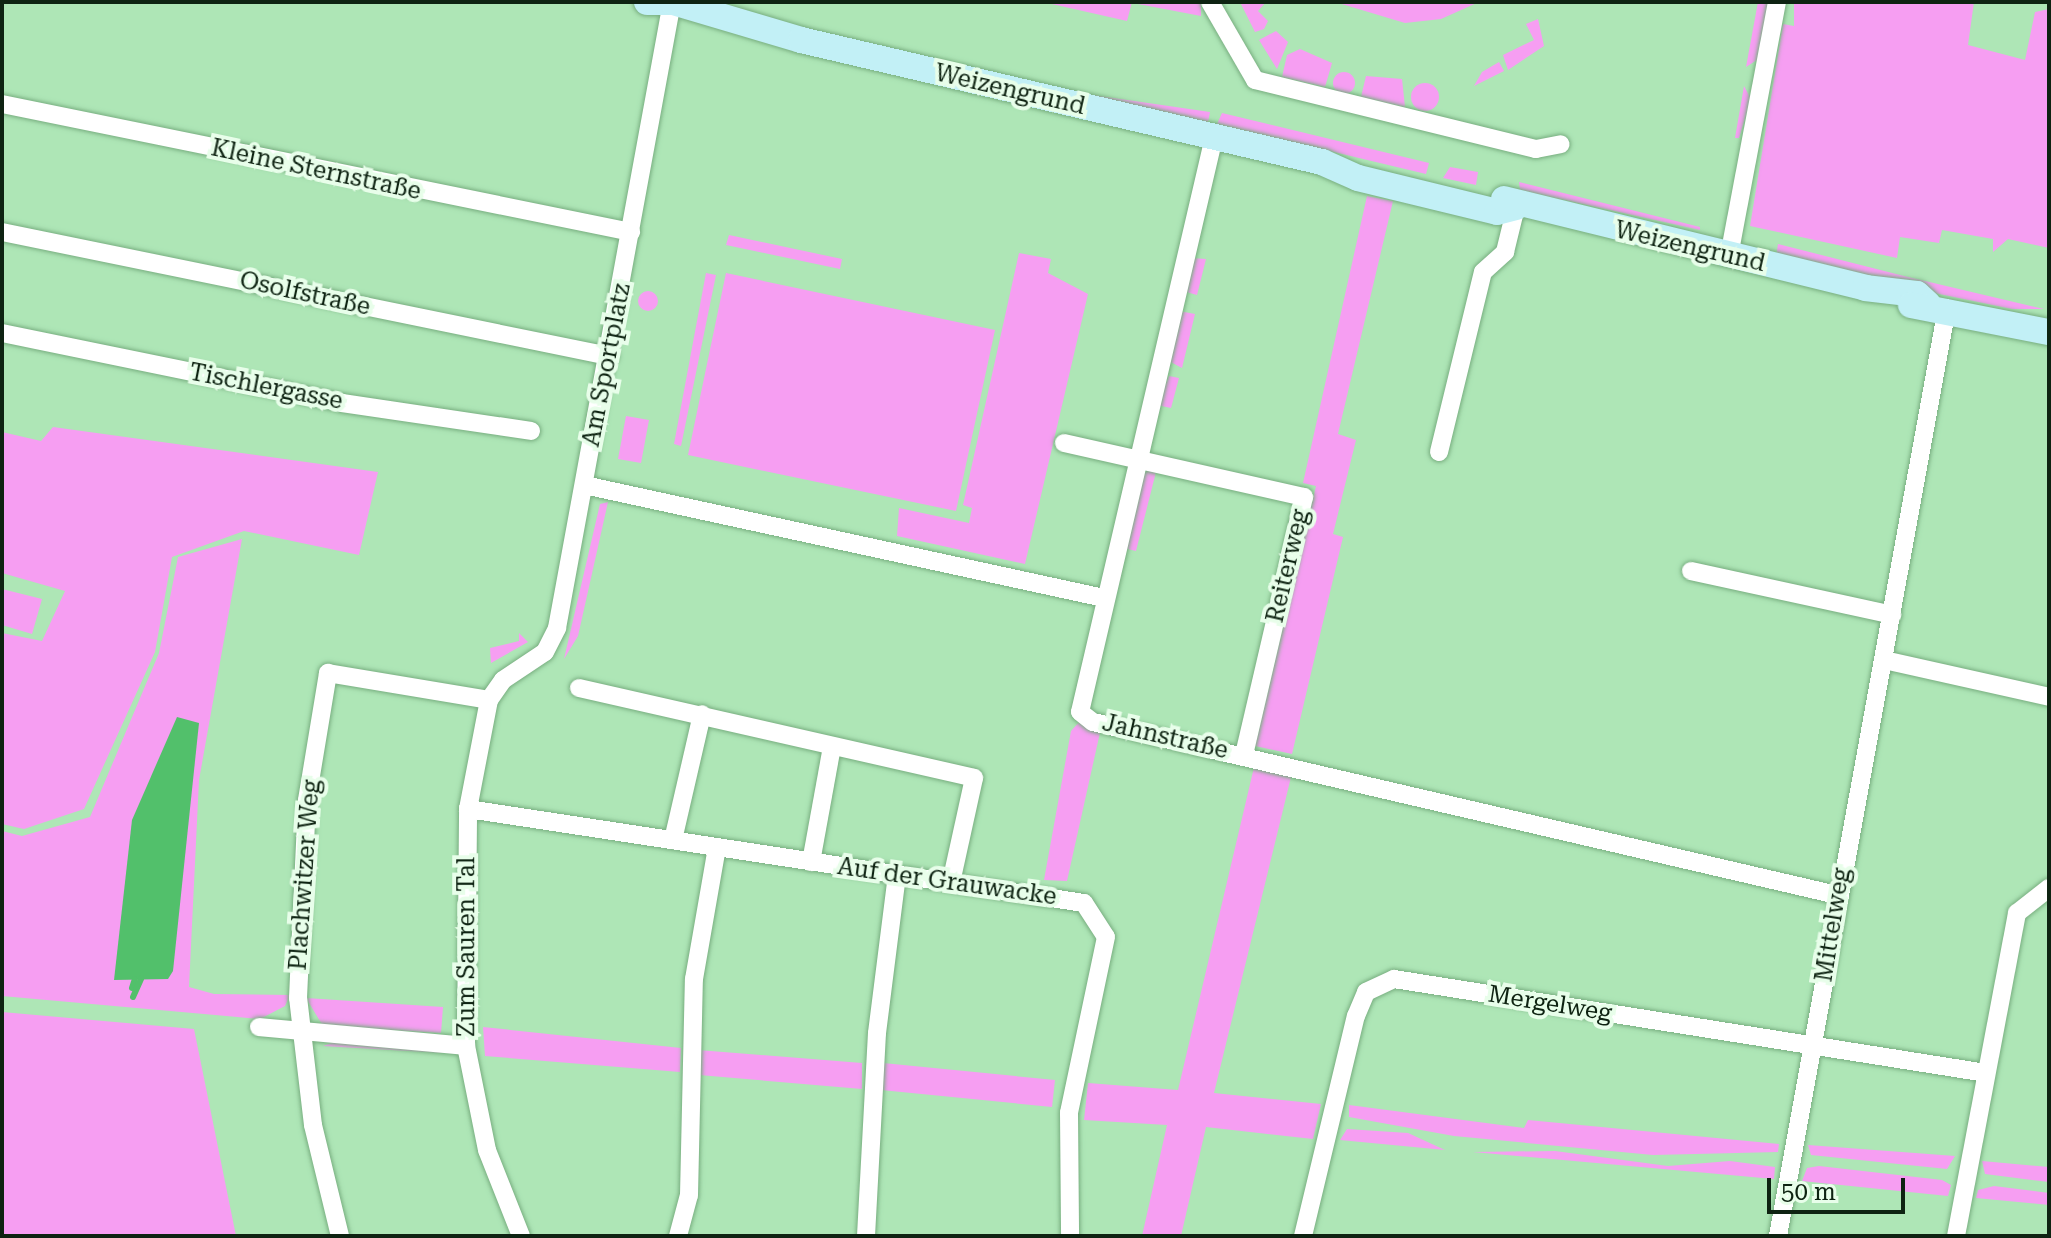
<!DOCTYPE html>
<html>
<head>
<meta charset="utf-8">
<style>
	body { margin:0 }
	#map { position:relative; width:2051px; height:1238px; overflow:hidden; background:#aee6b6; font-family:"Roboto Serif",serif }
	div>[style] { position:absolute }
	.green>* { inset:0; background:#f69ef2 }
	.round { border-radius:50% }
	.water>* { inset:0; background:#52c06b }
	.stream>* { height:6px; margin:-3px; padding:0 3px; transform-origin:3px; border-radius:3px; background:#52c06b }
	.roads { filter:drop-shadow(0 0 2px #78ae80) drop-shadow(0 0 2px #78ae80) }
	.minor>* { height:18px; margin:-9px; padding:0 9px; transform-origin:9px; border-radius:9px; background:#fff }
	.secondary>* { height:26px; margin:-13px; padding:0 13px; transform-origin:13px; border-radius:13px; background:#c2f0f6 }
	span { translate:-50% -50%; white-space:nowrap; text-align:center; line-height:1.15; -webkit-text-stroke:8px #e8feea; paint-order:stroke }
	.street-label { font-size:24px; color:#0e2312 }
	.frame { position:absolute; inset:0; border:4px solid #0e2312; pointer-events:none }
	.scale { position:absolute; left:1767px; top:1178px; width:138px; height:36px; box-sizing:border-box; border:4px solid #0e2312; border-top:0; padding-left:10px; font-size:24px; line-height:28px; white-space:nowrap; color:#0e2312; -webkit-text-stroke:6px #e8feea; paint-order:stroke }
</style>
</head>
<body>
<div id="map">
	<div class="green">
		<div style="clip-path:polygon(1043px 2px,1132px 2px,1127px 21px)"></div>
		<div style="clip-path:polygon(1201px 2px,1201px 16px,1138px 4px,1139px 2px)"></div>
		<div style="clip-path:polygon(1240px 2px,1266px 2px,1258px 11px,1268px 21px,1264px 29px,1255px 32px)"></div>
		<div style="clip-path:polygon(1335px 2px,1479px 2px,1441px 19px,1405px 23px)"></div>
		<div style="clip-path:polygon(1758px 2px,1769px 2px,1760px 58px,1746px 67px)"></div>
		<div style="clip-path:polygon(1794px 2px,1974px 2px,1968px 45px,2025px 60px,2035px 12px,2049px 9px,2049px 248px,2008px 239px,1993px 252px,1993px 239px,1942px 230px,1939px 243px,1900px 237px,1897px 258px,1750px 226px,1783px 24px,1794px 26px)"></div>
		<div style="clip-path:polygon(1538px 19px,1544px 46px,1508px 70px,1503px 55px,1534px 40px,1526px 24px)"></div>
		<div style="clip-path:polygon(1276px 31px,1288px 42px,1277px 69px,1259px 40px)"></div>
		<div style="clip-path:polygon(1300px 49px,1332px 63px,1325px 87px,1282px 77px,1287px 55px)"></div>
		<div style="clip-path:polygon(1499px 62px,1504px 71px,1474px 86px,1482px 72px)"></div>
		<div class="round" style="left:1333px;top:72px;width:22px;height:22px"></div>
		<div style="clip-path:polygon(1366px 76px,1402px 79px,1405px 107px,1361px 97px)"></div>
		<div class="round" style="left:1411px;top:83px;width:28px;height:28px"></div>
		<div style="clip-path:polygon(1744px 86px,1751px 99px,1739px 138px,1735px 138px)"></div>
		<div style="clip-path:polygon(1086px 94px,1210px 112px,1208px 122px,1166px 113px)"></div>
		<div style="clip-path:polygon(1222px 113px,1429px 163px,1426px 174px,1217px 124px)"></div>
		<div style="clip-path:polygon(1450px 167px,1478px 172px,1476px 185px,1443px 178px)"></div>
		<div style="clip-path:polygon(1519px 182px,1700px 227px,1700px 230px,1520px 190px)"></div>
		<div style="clip-path:polygon(1367px 196px,1393px 201px,1338px 434px,1356px 440px,1333px 534px,1343px 537px,1292px 754px,1255px 746px,1316px 486px,1303px 483px)"></div>
		<div style="clip-path:polygon(729px 235px,842px 259px,840px 269px,726px 245px)"></div>
		<div style="clip-path:polygon(1778px 244px,1904px 276px,2044px 309px,2012px 309px,1847px 275px,1776px 256px)"></div>
		<div style="clip-path:polygon(1019px 253px,1051px 259px,1048px 273px,1088px 294px,1025px 564px,897px 536px,899px 508px,969px 523px,972px 508px,963px 505px)"></div>
		<div style="clip-path:polygon(1191px 258px,1206px 259px,1197px 295px,1183px 291px)"></div>
		<div style="clip-path:polygon(706px 273px,716px 275px,681px 446px,674px 444px)"></div>
		<div style="clip-path:polygon(726px 273px,995px 330px,956px 511px,688px 455px)"></div>
		<div class="round" style="left:638px;top:291px;width:20px;height:20px"></div>
		<div style="clip-path:polygon(1179px 311px,1195px 314px,1182px 368px,1167px 360px)"></div>
		<div style="clip-path:polygon(1169px 376px,1179px 378px,1171px 408px,1157px 405px)"></div>
		<div style="clip-path:polygon(626px 416px,649px 420px,641px 463px,618px 459px)"></div>
		<div style="clip-path:polygon(53px 427px,378px 472px,359px 555px,244px 531px,172px 557px,155px 652px,84px 809px,24px 829px,2px 824px,2px 633px,42px 641px,65px 591px,2px 573px,2px 432px,41px 441px)"></div>
		<div style="clip-path:polygon(1150px 469px,1156px 472px,1136px 551px,1123px 548px,1141px 475px)"></div>
		<div style="clip-path:polygon(608px 502px,578px 636px,564px 659px,600px 504px)"></div>
		<div style="clip-path:polygon(242px 539px,199px 780px,189px 987px,214px 994px,290px 995px,285px 1006px,260px 1019px,2px 996px,2px 831px,22px 836px,90px 817px,159px 653px,178px 557px)"></div>
		<div style="clip-path:polygon(2px 589px,42px 599px,32px 634px,2px 625px)"></div>
		<div style="clip-path:polygon(519px 633px,528px 642px,491px 663px,490px 648px,519px 641px)"></div>
		<div style="clip-path:polygon(1082px 719px,1101px 728px,1067px 881px,1044px 880px,1071px 731px)"></div>
		<div style="clip-path:polygon(1255px 763px,1292px 773px,1214px 1093px,1321px 1104px,1313px 1139px,1206px 1127px,1181px 1236px,1142px 1236px,1167px 1125px,1084px 1120px,1088px 1083px,1178px 1090px)"></div>
		<div style="clip-path:polygon(306px 998px,443px 1007px,441px 1033px,323px 1026px)"></div>
		<div style="clip-path:polygon(2px 1012px,194px 1029px,236px 1236px,2px 1236px)"></div>
		<div style="clip-path:polygon(483px 1027px,681px 1048px,680px 1072px,485px 1056px)"></div>
		<div style="clip-path:polygon(337px 1041px,437px 1051px,442px 1053px,323px 1046px)"></div>
		<div style="clip-path:polygon(698px 1050px,862px 1063px,862px 1089px,699px 1075px)"></div>
		<div style="clip-path:polygon(883px 1063px,1055px 1080px,1052px 1107px,881px 1090px)"></div>
		<div style="clip-path:polygon(1349px 1105px,1524px 1128px,1528px 1120px,1779px 1144px,1778px 1152px,1653px 1155px,1454px 1136px,1349px 1117px)"></div>
		<div style="clip-path:polygon(1347px 1129px,1408px 1133px,1445px 1150px,1340px 1140px)"></div>
		<div style="clip-path:polygon(1808px 1145px,1955px 1156px,1947px 1169px,1811px 1155px)"></div>
		<div style="clip-path:polygon(1555px 1151px,1668px 1166px,1730px 1161px,1775px 1167px,1774px 1179px,1473px 1152px)"></div>
		<div style="clip-path:polygon(1982px 1161px,2049px 1167px,2049px 1182px,1985px 1174px)"></div>
		<div style="clip-path:polygon(1819px 1166px,1942px 1180px,1951px 1185px,1948px 1196px,1802px 1181px,1807px 1168px)"></div>
		<div style="clip-path:polygon(1994px 1186px,2049px 1193px,2049px 1205px,1976px 1198px,1978px 1190px)"></div>
	</div>
	<div class="water">
		<div style="clip-path:polygon(177px 717px,199px 723px,173px 971px,168px 979px,114px 980px,132px 820px)"></div>
	</div>
	<div class="stream">
		<div style="left:132px;top:988px;width:9px;rotate:-72deg"></div>
		<div style="left:133px;top:997px;width:20px;rotate:-66deg"></div>
	</div>
	<div class="roads">
		<div class="minor">
			<div style="left:1210px;top:2px;width:90px;rotate:60deg"></div>
			<div style="left:1255px;top:80px;width:289px;rotate:13.8deg"></div>
			<div style="left:1536px;top:149px;width:25px;rotate:-11deg"></div>
			<div style="left:2px;top:104px;width:642px;rotate:11.5deg"></div>
			<div style="left:1214px;top:137px;width:590px;rotate:103.12deg"></div>
			<div style="left:1080px;top:712px;width:16px;rotate:38deg"></div>
			<div style="left:1093px;top:722px;width:764px;rotate:13.09deg"></div>
			<div style="left:2px;top:232px;width:620px;rotate:11.55deg"></div>
			<div style="left:1729px;top:256px;width:258px;rotate:-79.3deg"></div>
			<div style="left:2px;top:333px;width:347px;rotate:11.6deg"></div>
			<div style="left:342px;top:403px;width:191px;rotate:8.4deg"></div>
			<div style="left:1064px;top:443px;width:246px;rotate:12.7deg"></div>
			<div style="left:1304px;top:497px;width:265px;rotate:103.1deg"></div>
			<div style="left:1439px;top:452px;width:185px;rotate:-76.3deg"></div>
			<div style="left:1483px;top:272px;width:30px;rotate:-42deg"></div>
			<div style="left:1505px;top:252px;width:46px;rotate:-76.3deg"></div>
			<div style="left:584px;top:485px;width:532px;rotate:12.26deg"></div>
			<div style="left:1691px;top:571px;width:206px;rotate:12.3deg"></div>
			<div style="left:1884px;top:660px;width:169px;rotate:12.6deg"></div>
			<div style="left:579px;top:688px;width:405px;rotate:12.8deg"></div>
			<div style="left:974px;top:778px;width:107px;rotate:102.4deg"></div>
			<div style="left:468px;top:809px;width:623px;rotate:8.68deg"></div>
			<div style="left:1084px;top:903px;width:40px;rotate:57.1deg"></div>
			<div style="left:1106px;top:937px;width:180px;rotate:101.9deg"></div>
			<div style="left:1069px;top:1113px;width:123px;rotate:89.5deg"></div>
			<div style="left:673px;top:840px;width:129px;rotate:-77deg"></div>
			<div style="left:811px;top:862px;width:117px;rotate:-79.7deg"></div>
			<div style="left:259px;top:1027px;width:208px;rotate:5.2deg"></div>
			<div style="left:340px;top:1236px;width:114px;rotate:-103.7deg"></div>
			<div style="left:313px;top:1125px;width:128px;rotate:-96.7deg"></div>
			<div style="left:298px;top:998px;width:198px;rotate:-87.4deg"></div>
			<div style="left:307px;top:800px;width:129px;rotate:-80.6deg"></div>
			<div style="left:328px;top:673px;width:163px;rotate:9.5deg"></div>
			<div style="left:521px;top:1236px;width:92px;rotate:-111.6deg"></div>
			<div style="left:487px;top:1150px;width:106px;rotate:-101.4deg"></div>
			<div style="left:466px;top:1046px;width:237px;rotate:-89.5deg"></div>
			<div style="left:468px;top:809px;width:111px;rotate:-79.1deg"></div>
			<div style="left:489px;top:700px;width:24px;rotate:-55deg"></div>
			<div style="left:503px;top:680px;width:50px;rotate:-33.7deg"></div>
			<div style="left:545px;top:652px;width:27px;rotate:-63deg"></div>
			<div style="left:557px;top:628px;width:636px;rotate:-79.59deg"></div>
			<div style="left:678px;top:1236px;width:42px;rotate:-75deg"></div>
			<div style="left:689px;top:1195px;width:216px;rotate:-88.7deg"></div>
			<div style="left:694px;top:979px;width:134px;rotate:-80.1deg"></div>
			<div style="left:866px;top:1236px;width:203px;rotate:-86.9deg"></div>
			<div style="left:877px;top:1033px;width:159px;rotate:-82.8deg"></div>
			<div style="left:1303px;top:1236px;width:226px;rotate:-76.5deg"></div>
			<div style="left:1356px;top:1016px;width:26px;rotate:-67deg"></div>
			<div style="left:1366px;top:992px;width:31px;rotate:-25deg"></div>
			<div style="left:1394px;top:979px;width:599px;rotate:9.02deg"></div>
			<div style="left:1778px;top:1236px;width:943px;rotate:-79.68deg"></div>
			<div style="left:1956px;top:1236px;width:329px;rotate:-79.3deg"></div>
			<div style="left:2017px;top:913px;width:41px;rotate:-38deg"></div>
		</div>
		<div class="secondary">
			<div style="left:647px;top:2px;width:22px"></div>
			<div style="left:673px;top:2px;width:134px;rotate:16.5deg"></div>
			<div style="left:801px;top:40px;width:535px;rotate:13.18deg"></div>
			<div style="left:1322px;top:162px;width:39px;rotate:24deg"></div>
			<div style="left:1358px;top:178px;width:143px;rotate:13.7deg"></div>
			<div style="left:1497px;top:212px;width:20px;rotate:-15deg"></div>
			<div style="left:1504px;top:199px;width:372px;rotate:13.8deg"></div>
			<div style="left:1865px;top:288px;width:52px;rotate:6.6deg"></div>
			<div style="left:1917px;top:294px;width:15px;rotate:42deg"></div>
			<div style="left:1911px;top:305px;width:141px;rotate:11.1deg"></div>
		</div>
	</div>
	<div class="street-label">
		<span style="left:1010px;top:90px;rotate:13deg">Weizengrund</span>
		<span style="left:316px;top:170px;rotate:12deg">Kleine Sternstraße</span>
		<span style="left:1690px;top:247px;rotate:13deg">Weizengrund</span>
		<span style="left:305px;top:294px;rotate:12deg">Osolfstraße</span>
		<span style="left:607px;top:365px;rotate:-79deg">Am Sportplatz</span>
		<span style="left:266px;top:387px;rotate:11deg">Tischlergasse</span>
		<span style="left:1288px;top:566px;rotate:-77deg">Reiterweg</span>
		<span style="left:1165px;top:737px;rotate:13deg">Jahnstraße</span>
		<span style="left:305px;top:875px;rotate:-86deg">Plachwitzer Weg</span>
		<span style="left:947px;top:882px;rotate:8deg">Auf der Grauwacke</span>
		<span style="left:1833px;top:925px;rotate:-81deg">Mittelweg</span>
		<span style="left:467px;top:947px;rotate:-90deg">Zum Sauren Tal</span>
		<span style="left:1550px;top:1004px;rotate:9deg">Mergelweg</span>
	</div>
	<div class="frame"></div>
	<div class="scale">50 m</div>
</div>
</body>
</html>
